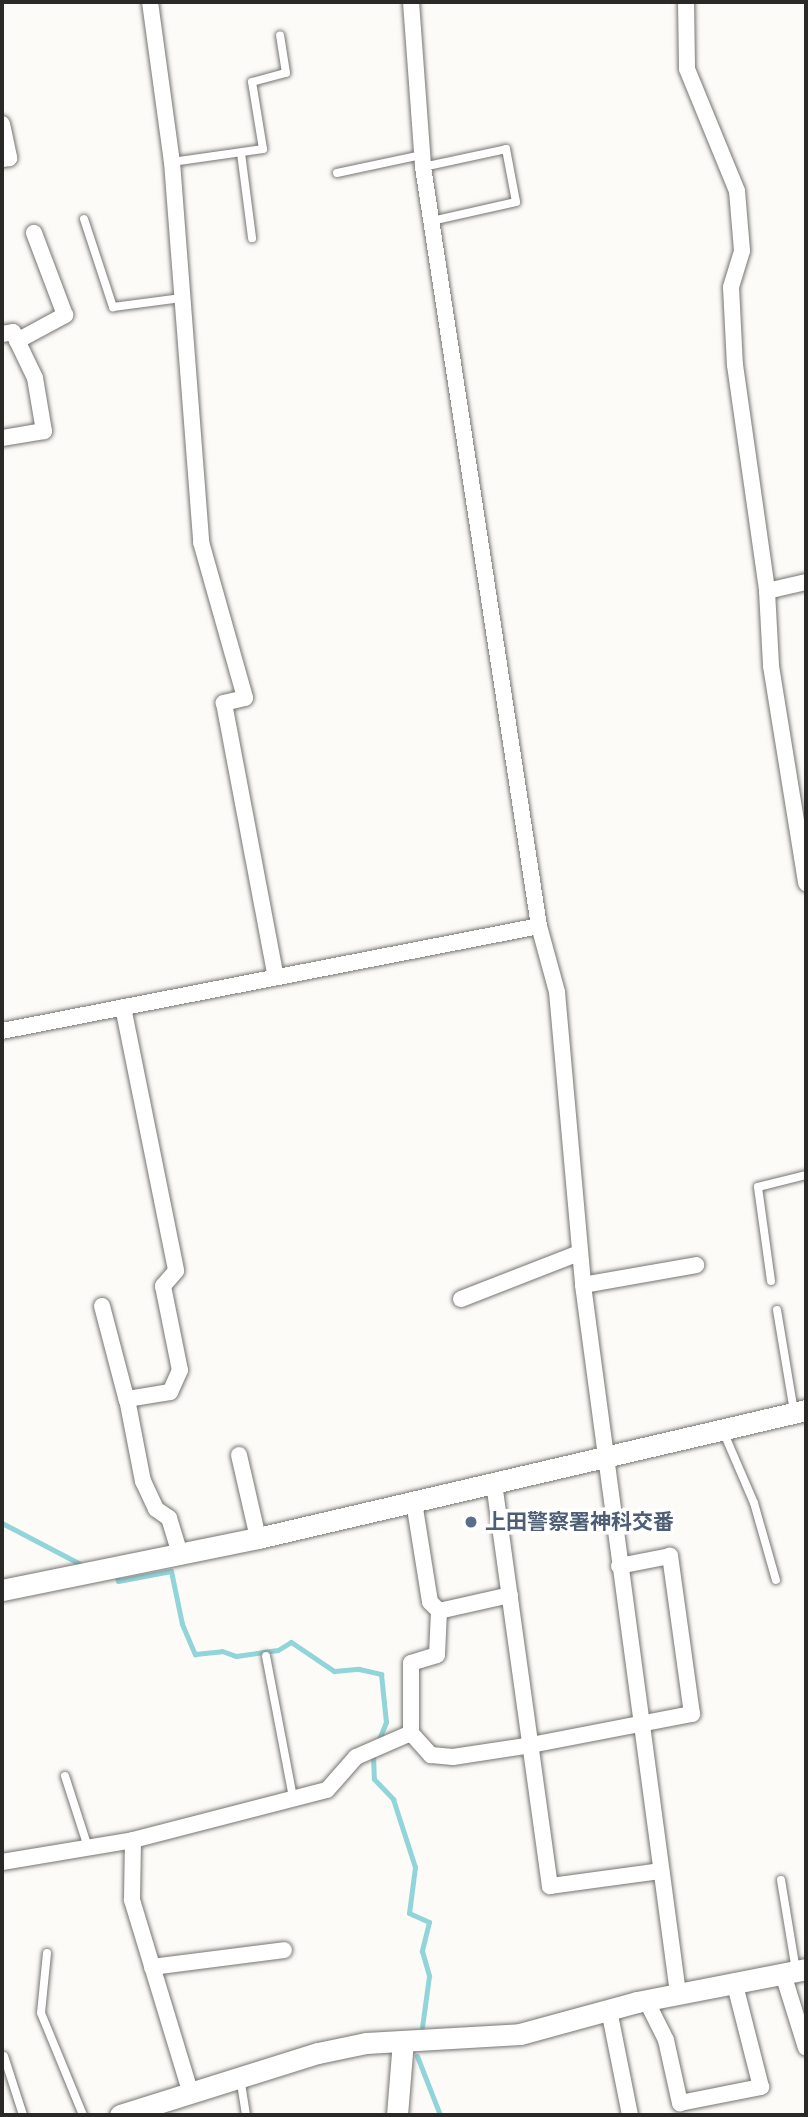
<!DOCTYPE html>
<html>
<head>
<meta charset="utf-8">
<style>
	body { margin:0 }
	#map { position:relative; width:808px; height:2117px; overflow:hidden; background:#fdfbf8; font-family:Arial,"Noto Sans JP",sans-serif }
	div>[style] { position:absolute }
	.stream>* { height:5px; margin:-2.5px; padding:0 2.5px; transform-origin:2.5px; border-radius:2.5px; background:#91d4d9 }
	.roads { filter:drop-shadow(0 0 2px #757471) drop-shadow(0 0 2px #757471) }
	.service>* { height:8px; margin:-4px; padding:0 4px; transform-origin:4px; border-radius:4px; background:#fff }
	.minor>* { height:16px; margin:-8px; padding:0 8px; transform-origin:8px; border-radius:8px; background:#fff }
	.tertiary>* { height:21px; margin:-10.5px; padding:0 10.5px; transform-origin:10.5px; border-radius:10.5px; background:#fff }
	.dots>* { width:19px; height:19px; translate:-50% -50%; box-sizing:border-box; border:4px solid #fff; border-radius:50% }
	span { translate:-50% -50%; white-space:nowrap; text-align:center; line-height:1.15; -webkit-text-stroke:7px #fff; paint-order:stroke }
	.service-label { font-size:21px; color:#4e5e75; font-weight:700 }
	.left { translate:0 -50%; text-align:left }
	.frame { position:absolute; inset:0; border:4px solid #2a2928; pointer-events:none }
</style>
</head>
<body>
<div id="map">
	<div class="stream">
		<div style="left:2px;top:1523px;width:90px;rotate:27.7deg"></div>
		<div style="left:116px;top:1571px;width:10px;rotate:79deg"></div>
		<div style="left:118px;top:1581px;width:54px;rotate:-10.7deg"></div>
		<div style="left:171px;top:1571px;width:54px;rotate:78.3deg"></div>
		<div style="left:182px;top:1624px;width:33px;rotate:67deg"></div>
		<div style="left:195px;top:1654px;width:27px;rotate:-6deg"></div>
		<div style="left:222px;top:1651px;width:15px;rotate:20deg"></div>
		<div style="left:236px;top:1656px;width:42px;rotate:-8.1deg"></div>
		<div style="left:278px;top:1650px;width:15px;rotate:-32deg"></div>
		<div style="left:291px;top:1642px;width:52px;rotate:34deg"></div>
		<div style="left:334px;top:1671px;width:25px;rotate:-5deg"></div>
		<div style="left:359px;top:1669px;width:23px;rotate:13deg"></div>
		<div style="left:381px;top:1674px;width:48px;rotate:84.1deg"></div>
		<div style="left:386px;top:1722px;width:22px;rotate:112deg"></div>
		<div style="left:373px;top:1754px;width:25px;rotate:88deg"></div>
		<div style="left:374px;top:1779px;width:28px;rotate:46deg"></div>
		<div style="left:393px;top:1799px;width:71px;rotate:72.1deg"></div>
		<div style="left:415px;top:1867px;width:46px;rotate:97.4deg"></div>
		<div style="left:409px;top:1913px;width:22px;rotate:24deg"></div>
		<div style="left:429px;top:1922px;width:30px;rotate:104deg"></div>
		<div style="left:422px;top:1951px;width:26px;rotate:74deg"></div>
		<div style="left:429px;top:1976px;width:51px;rotate:97.8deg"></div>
		<div style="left:417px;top:2056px;width:63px;rotate:68.7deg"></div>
	</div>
	<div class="roads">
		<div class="service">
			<div style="left:241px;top:153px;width:86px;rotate:82.6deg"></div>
			<div style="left:172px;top:162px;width:92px;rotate:-8.1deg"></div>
			<div style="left:263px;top:149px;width:68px;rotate:-99.3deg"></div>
			<div style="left:252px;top:82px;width:35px;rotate:-15deg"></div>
			<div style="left:286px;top:73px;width:38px;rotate:-99deg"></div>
			<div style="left:423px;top:167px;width:85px;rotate:-12.2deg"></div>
			<div style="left:506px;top:149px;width:54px;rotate:79.3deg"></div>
			<div style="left:516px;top:202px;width:86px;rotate:167.3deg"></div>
			<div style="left:337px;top:173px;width:87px;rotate:-12deg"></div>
			<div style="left:84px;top:219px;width:93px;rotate:71.8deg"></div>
			<div style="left:113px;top:307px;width:69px;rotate:-7.5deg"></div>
			<div style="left:771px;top:1281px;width:95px;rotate:-97.9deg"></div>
			<div style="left:758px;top:1187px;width:49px;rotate:-14deg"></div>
			<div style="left:777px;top:1310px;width:103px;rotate:80.5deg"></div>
			<div style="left:723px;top:1431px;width:78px;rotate:66.7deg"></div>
			<div style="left:754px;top:1503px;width:80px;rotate:74.1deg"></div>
			<div style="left:266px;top:1656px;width:145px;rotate:79.2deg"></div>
			<div style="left:65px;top:1776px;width:75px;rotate:72.1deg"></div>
			<div style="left:781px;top:1880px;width:92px;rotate:80.6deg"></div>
			<div style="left:47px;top:1953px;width:60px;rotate:95.7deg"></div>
			<div style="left:41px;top:2013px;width:110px;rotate:67.6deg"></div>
			<div style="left:4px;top:2056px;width:62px;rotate:72.1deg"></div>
			<div style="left:240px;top:2077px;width:38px;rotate:81deg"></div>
		</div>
		<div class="minor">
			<div style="left:150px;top:2px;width:162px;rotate:82.2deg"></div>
			<div style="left:172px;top:162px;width:381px;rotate:85.6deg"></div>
			<div style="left:201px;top:542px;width:162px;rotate:74.2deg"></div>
			<div style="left:245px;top:698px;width:22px;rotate:167deg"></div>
			<div style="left:224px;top:703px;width:279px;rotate:79.3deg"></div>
			<div style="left:411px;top:2px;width:165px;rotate:85.8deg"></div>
			<div style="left:423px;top:167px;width:768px;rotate:81.31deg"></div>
			<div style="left:539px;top:926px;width:68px;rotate:74.7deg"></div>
			<div style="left:557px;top:992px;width:294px;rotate:84.9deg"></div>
			<div style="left:583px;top:1285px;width:714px;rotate:82.36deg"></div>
			<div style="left:686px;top:2px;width:67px;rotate:89.1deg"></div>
			<div style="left:687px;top:69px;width:132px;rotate:67.7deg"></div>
			<div style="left:737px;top:191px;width:60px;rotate:85.2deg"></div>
			<div style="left:742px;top:251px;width:38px;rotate:107deg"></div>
			<div style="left:731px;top:287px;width:78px;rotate:87.1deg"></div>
			<div style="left:735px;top:365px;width:228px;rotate:81.9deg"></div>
			<div style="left:767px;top:591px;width:75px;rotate:86.9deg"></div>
			<div style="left:771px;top:666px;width:220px;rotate:80.8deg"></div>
			<div style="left:2px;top:124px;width:35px;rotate:78deg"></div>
			<div style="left:9px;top:158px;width:7px;rotate:172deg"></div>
			<div style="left:2px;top:334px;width:11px;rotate:-10deg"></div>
			<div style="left:13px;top:332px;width:51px;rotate:64.4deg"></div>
			<div style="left:35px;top:378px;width:54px;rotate:80.4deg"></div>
			<div style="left:44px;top:431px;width:43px;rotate:170.5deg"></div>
			<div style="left:17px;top:341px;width:55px;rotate:-28.4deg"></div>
			<div style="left:65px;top:315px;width:88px;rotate:-110.7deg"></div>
			<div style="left:767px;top:591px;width:40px;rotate:-13deg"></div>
			<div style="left:123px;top:1007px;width:269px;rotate:78.6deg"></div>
			<div style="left:176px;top:1271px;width:20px;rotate:131deg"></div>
			<div style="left:163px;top:1286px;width:86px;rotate:78.6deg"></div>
			<div style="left:180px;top:1370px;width:24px;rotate:114deg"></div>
			<div style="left:170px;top:1392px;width:44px;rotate:170.8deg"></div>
			<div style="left:127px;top:1399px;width:84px;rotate:79deg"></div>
			<div style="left:143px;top:1481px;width:31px;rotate:65deg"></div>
			<div style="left:156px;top:1509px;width:16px;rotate:35deg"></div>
			<div style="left:169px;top:1518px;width:38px;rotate:73deg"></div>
			<div style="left:2px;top:1031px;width:547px;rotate:-11.06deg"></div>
			<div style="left:583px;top:1285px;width:115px;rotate:-10deg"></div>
			<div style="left:461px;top:1299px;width:127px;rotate:-21.3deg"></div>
			<div style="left:102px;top:1306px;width:98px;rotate:75.3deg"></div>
			<div style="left:239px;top:1455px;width:85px;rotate:77.1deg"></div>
			<div style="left:494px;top:1483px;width:407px;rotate:82.1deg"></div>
			<div style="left:550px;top:1886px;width:112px;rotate:-7.7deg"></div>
			<div style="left:414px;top:1502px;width:101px;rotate:80.9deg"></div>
			<div style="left:430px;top:1602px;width:13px;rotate:45deg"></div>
			<div style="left:510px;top:1595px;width:73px;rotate:167.3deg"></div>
			<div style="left:439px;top:1611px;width:44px;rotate:92.6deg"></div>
			<div style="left:437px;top:1655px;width:27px;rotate:163deg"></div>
			<div style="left:411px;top:1663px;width:70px;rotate:90deg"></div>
			<div style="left:411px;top:1733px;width:30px;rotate:48deg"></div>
			<div style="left:431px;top:1755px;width:22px;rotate:5deg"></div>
			<div style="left:453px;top:1757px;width:79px;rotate:-8.7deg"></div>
			<div style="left:531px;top:1745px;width:164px;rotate:-10.9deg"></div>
			<div style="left:692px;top:1714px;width:160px;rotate:-97.9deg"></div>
			<div style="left:670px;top:1556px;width:52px;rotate:168.9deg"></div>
			<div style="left:133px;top:1840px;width:60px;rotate:91deg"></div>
			<div style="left:132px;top:1900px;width:200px;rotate:73.1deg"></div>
			<div style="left:2px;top:1862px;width:133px;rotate:-9.5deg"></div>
			<div style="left:133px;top:1840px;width:200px;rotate:-14.5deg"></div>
			<div style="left:327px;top:1790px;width:44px;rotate:-48.7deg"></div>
			<div style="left:356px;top:1757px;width:60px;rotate:-23.6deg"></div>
			<div style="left:152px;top:1967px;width:133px;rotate:-7.3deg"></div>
			<div style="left:783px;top:1974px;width:77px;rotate:72.7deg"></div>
			<div style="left:646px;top:2000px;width:45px;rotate:63.4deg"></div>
			<div style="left:666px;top:2040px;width:65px;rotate:77.5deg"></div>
			<div style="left:680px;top:2103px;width:83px;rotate:-11.2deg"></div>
			<div style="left:761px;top:2087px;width:109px;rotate:-104.3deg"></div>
			<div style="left:609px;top:2010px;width:107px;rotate:78.7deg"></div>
		</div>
		<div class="tertiary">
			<div style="left:2px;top:1590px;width:261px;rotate:-11.5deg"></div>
			<div style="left:258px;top:1538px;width:563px;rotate:-13.15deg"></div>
			<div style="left:120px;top:2115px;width:207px;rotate:-17.4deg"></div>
			<div style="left:318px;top:2053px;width:49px;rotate:-11.8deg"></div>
			<div style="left:366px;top:2043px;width:154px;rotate:-3.3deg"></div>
			<div style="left:520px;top:2034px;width:121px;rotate:-15.3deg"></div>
			<div style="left:637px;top:2002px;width:172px;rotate:-11deg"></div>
			<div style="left:397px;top:2115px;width:74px;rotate:-85.4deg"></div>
		</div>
	</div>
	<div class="dots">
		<div style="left:471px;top:1522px;background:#5c6f8a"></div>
	</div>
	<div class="service-label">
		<span class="left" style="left:485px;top:1522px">上田警察署神科交番</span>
	</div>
	<div class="frame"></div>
</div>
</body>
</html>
